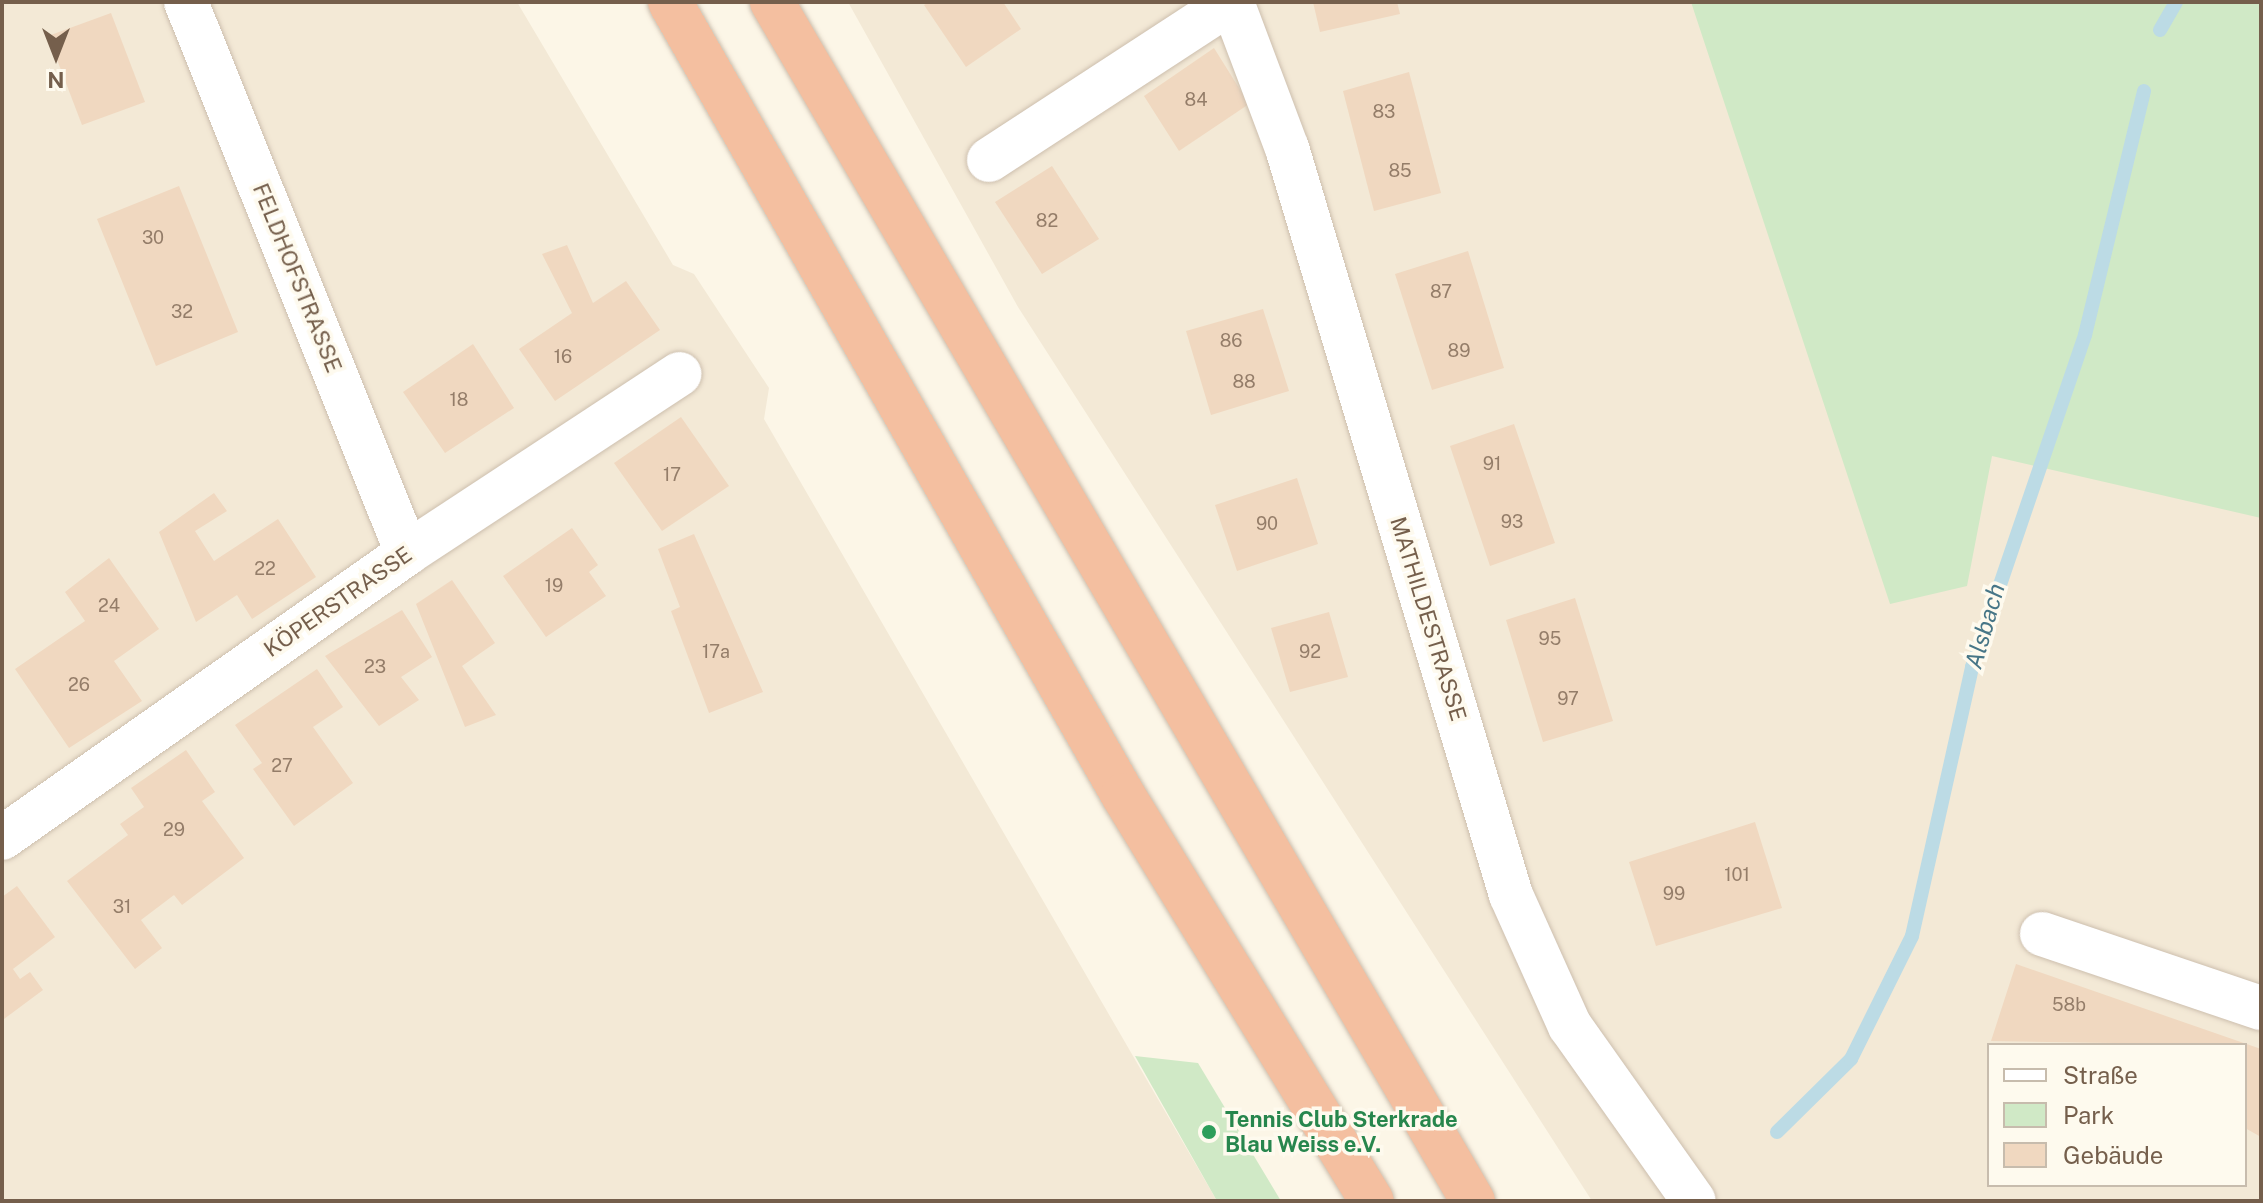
<!DOCTYPE html>
<html>
<head>
<meta charset="utf-8">
<style>
	body { margin:0 }
	#map { position:relative; width:2263px; height:1203px; overflow:hidden; background:#fcf6e7; font-family:"Public Sans",sans-serif }
	div>[style] { position:absolute }
	.residential>* { inset:0; background:#f3e9d6 }
	.green>* { inset:0; background:#d0e9c6 }
	.stream>* { height:14px; margin:-7px; padding:0 7px; transform-origin:7px; border-radius:7px; background:#bcdbe5 }
	.building>* { inset:0; background:#f0d8c0 }
	.roads { filter:drop-shadow(0 0 2px #cdbfae) drop-shadow(0 0 2px #cdbfae) }
	.minor>* { height:44px; margin:-22px; padding:0 22px; transform-origin:22px; border-radius:22px; background:#fff }
	.highway>* { height:44px; margin:-22px; padding:0 22px; transform-origin:22px; border-radius:22px; background:#f4bfa0 }
	.dots>* { width:22px; height:22px; translate:-50% -50%; box-sizing:border-box; border:4px solid #fefaee; border-radius:50% }
	span { translate:-50% -50%; white-space:nowrap; text-align:center; line-height:1.15; -webkit-text-stroke:7px #fefaee; paint-order:stroke }
	.number-label { font-size:18px; color:#947d69 }
	.number-label span { -webkit-text-stroke-width:0 }
	.street-label { font-size:22px; color:#755f4c }
	.leisure-label { font-size:22px; color:#27864d; font-weight:700 }
	.left { translate:0 -50%; text-align:left }
	.water-label { font-size:24px; color:#477687; font-style:italic }
	.frame { position:absolute; inset:0; border:4px solid #755f4c; pointer-events:none }
	.legend { position:absolute; left:1987px; top:1043px; width:260px; height:144px; box-sizing:border-box; background:#fefaee; border:2px solid #c7bcad; margin:0; padding:10px 14px; list-style:none; font-size:24px; color:#755f4c }
	.legend li { display:flex; align-items:center; gap:16px; height:40px }
	.legend b { width:40px; border:2px solid #c7bcad }
	.north { position:absolute; left:16px; top:16px; width:80px; height:80px; -webkit-text-stroke:6px #fefaee; paint-order:stroke; rotate:180deg; font-size:22px; font-weight:700; line-height:32px; text-align:center; color:#755f4c }
	.north::after { content:''; display:block; margin:auto; width:28px; height:36px; background:#755f4c; clip-path:polygon(50% 0,100% 100%,50% 72%,0 100%) }
</style>
</head>
<body>
<div id="map">
	<div class="residential">
		<div style="clip-path:polygon(2px 2px,517px 2px,673px 265px,694px 274px,769px 388px,764px 419px,1217px 1201px,2px 1201px)"></div>
		<div style="clip-path:polygon(evenodd,848px 2px,2261px 2px,2261px 1201px,1592px 1201px,1018px 307px,848px 2px,1989px 1045px,2245px 1045px,2245px 1185px,1989px 1185px,1989px 1045px)"></div>
	</div>
	<div class="green">
		<div style="clip-path:polygon(1691px 2px,2261px 2px,2261px 518px,1992px 456px,1967px 586px,1890px 604px)"></div>
		<div style="clip-path:polygon(1135px 1056px,1198px 1063px,1281px 1201px,1217px 1201px)"></div>
	</div>
	<div class="stream">
		<div style="left:2160px;top:30px;width:32px;rotate:-60deg"></div>
		<div style="left:1777px;top:1132px;width:104px;rotate:-44.6deg"></div>
		<div style="left:1851px;top:1059px;width:137px;rotate:-63.6deg"></div>
		<div style="left:1912px;top:936px;width:276px;rotate:-77.4deg"></div>
		<div style="left:1972px;top:667px;width:351px;rotate:-71.2deg"></div>
		<div style="left:2085px;top:335px;width:251px;rotate:-76.4deg"></div>
	</div>
	<div class="building">
		<div style="clip-path:polygon(929px 2px,1003px 2px,1021px 29px,966px 67px,924px 5px)"></div>
		<div style="clip-path:polygon(1313px 2px,1397px 2px,1400px 14px,1320px 32px)"></div>
		<div style="clip-path:polygon(111px 13px,145px 102px,82px 125px,48px 36px)"></div>
		<div style="clip-path:polygon(1214px 48px,1249px 104px,1179px 151px,1144px 96px)"></div>
		<div style="clip-path:polygon(1409px 72px,1441px 193px,1374px 211px,1343px 91px)"></div>
		<div style="clip-path:polygon(1052px 166px,1099px 239px,1042px 274px,995px 202px)"></div>
		<div style="clip-path:polygon(179px 186px,238px 332px,156px 366px,97px 219px)"></div>
		<div style="clip-path:polygon(567px 245px,593px 303px,626px 281px,660px 330px,555px 401px,519px 349px,572px 313px,542px 254px)"></div>
		<div style="clip-path:polygon(1468px 251px,1504px 368px,1432px 390px,1395px 274px)"></div>
		<div style="clip-path:polygon(1263px 309px,1289px 391px,1211px 415px,1186px 331px)"></div>
		<div style="clip-path:polygon(473px 344px,514px 408px,445px 453px,403px 392px)"></div>
		<div style="clip-path:polygon(681px 417px,729px 486px,662px 531px,614px 463px)"></div>
		<div style="clip-path:polygon(1514px 424px,1555px 543px,1490px 566px,1450px 446px)"></div>
		<div style="clip-path:polygon(1297px 478px,1318px 544px,1237px 571px,1215px 505px)"></div>
		<div style="clip-path:polygon(214px 493px,227px 511px,195px 531px,214px 561px,278px 519px,316px 577px,252px 619px,237px 595px,196px 622px,159px 532px)"></div>
		<div style="clip-path:polygon(572px 528px,598px 565px,589px 572px,606px 596px,546px 637px,503px 576px)"></div>
		<div style="clip-path:polygon(694px 534px,763px 692px,709px 713px,671px 611px,680px 607px,658px 549px)"></div>
		<div style="clip-path:polygon(109px 558px,159px 629px,114px 661px,142px 701px,69px 748px,15px 669px,85px 621px,65px 592px)"></div>
		<div style="clip-path:polygon(452px 580px,495px 643px,462px 666px,496px 715px,465px 727px,416px 604px)"></div>
		<div style="clip-path:polygon(1575px 598px,1613px 721px,1543px 742px,1506px 620px)"></div>
		<div style="clip-path:polygon(402px 610px,432px 657px,401px 677px,419px 700px,379px 726px,325px 656px)"></div>
		<div style="clip-path:polygon(1329px 612px,1348px 677px,1290px 692px,1271px 628px)"></div>
		<div style="clip-path:polygon(317px 669px,343px 707px,313px 727px,353px 783px,294px 826px,253px 769px,262px 763px,235px 725px)"></div>
		<div style="clip-path:polygon(186px 750px,215px 792px,202px 801px,244px 858px,182px 905px,174px 895px,141px 920px,162px 948px,135px 969px,67px 881px,128px 835px,120px 824px,144px 807px,131px 788px)"></div>
		<div style="clip-path:polygon(1755px 822px,1782px 908px,1656px 946px,1629px 862px)"></div>
		<div style="clip-path:polygon(17px 886px,55px 937px,13px 969px,20px 979px,30px 972px,43px 990px,4px 1019px,2px 897px)"></div>
		<div style="clip-path:polygon(2016px 964px,2261px 1049px,2261px 1137px,2245px 1128px,2245px 1045px,1991px 1041px)"></div>
	</div>
	<div class="roads">
		<div class="minor">
			<div style="left:186px;top:2px;width:594px;rotate:68.14deg"></div>
			<div style="left:1232px;top:2px;width:156px;rotate:69.4deg"></div>
			<div style="left:1287px;top:148px;width:780px;rotate:73.31deg"></div>
			<div style="left:1511px;top:895px;width:144px;rotate:65.8deg"></div>
			<div style="left:1570px;top:1026px;width:214px;rotate:54.7deg"></div>
			<div style="left:989px;top:160px;width:289px;rotate:-33.1deg"></div>
			<div style="left:2px;top:838px;width:495px;rotate:-35.1deg"></div>
			<div style="left:407px;top:553px;width:326px;rotate:-33.3deg"></div>
			<div style="left:2042px;top:934px;width:231px;rotate:18.7deg"></div>
		</div>
		<div class="highway">
			<div style="left:670px;top:2px;width:913px;rotate:60.26deg"></div>
			<div style="left:1123px;top:795px;width:476px;rotate:58.5deg"></div>
			<div style="left:772px;top:2px;width:1389px;rotate:59.69deg"></div>
		</div>
	</div>
	<div class="dots">
		<div style="left:1209px;top:1132px;background:#2e9e5b"></div>
	</div>
	<div class="number-label">
		<span style="left:1196px;top:100px">84</span>
		<span style="left:1384px;top:112px">83</span>
		<span style="left:1400px;top:171px">85</span>
		<span style="left:1047px;top:221px">82</span>
		<span style="left:153px;top:238px">30</span>
		<span style="left:1441px;top:292px">87</span>
		<span style="left:182px;top:312px">32</span>
		<span style="left:1231px;top:341px">86</span>
		<span style="left:1459px;top:351px">89</span>
		<span style="left:563px;top:357px">16</span>
		<span style="left:1244px;top:382px">88</span>
		<span style="left:459px;top:400px">18</span>
		<span style="left:1492px;top:464px">91</span>
		<span style="left:672px;top:475px">17</span>
		<span style="left:1512px;top:522px">93</span>
		<span style="left:1267px;top:524px">90</span>
		<span style="left:265px;top:569px">22</span>
		<span style="left:554px;top:586px">19</span>
		<span style="left:109px;top:606px">24</span>
		<span style="left:1550px;top:639px">95</span>
		<span style="left:716px;top:652px">17a</span>
		<span style="left:1310px;top:652px">92</span>
		<span style="left:375px;top:667px">23</span>
		<span style="left:79px;top:685px">26</span>
		<span style="left:1568px;top:699px">97</span>
		<span style="left:282px;top:766px">27</span>
		<span style="left:174px;top:830px">29</span>
		<span style="left:1737px;top:875px">101</span>
		<span style="left:1674px;top:894px">99</span>
		<span style="left:122px;top:907px">31</span>
		<span style="left:2069px;top:1005px">58b</span>
	</div>
	<div class="street-label">
		<span style="left:297px;top:278px;rotate:68deg">FELDHOFSTRASSE</span>
		<span style="left:338px;top:602px;rotate:-35deg">KÖPERSTRASSE</span>
		<span style="left:1428px;top:619px;rotate:73deg">MATHILDESTRASSE</span>
	</div>
	<div class="leisure-label">
		<span class="left" style="left:1225px;top:1132px">Tennis Club Sterkrade<br>Blau Weiss e.V.</span>
	</div>
	<div class="water-label">
		<span style="left:1985px;top:626px;rotate:-74deg">Alsbach</span>
	</div>
	<div class="frame"></div>
	<ul class="legend">
	<li><b style="height:10px;background:#fff"></b>Straße</li>
	<li><b style="height:22px;background:#d0e9c6"></b>Park</li>
	<li><b style="height:22px;background:#f0d8c0"></b>Gebäude</li>
	</ul>
	<div class="north">N</div>
</div>
</body>
</html>
